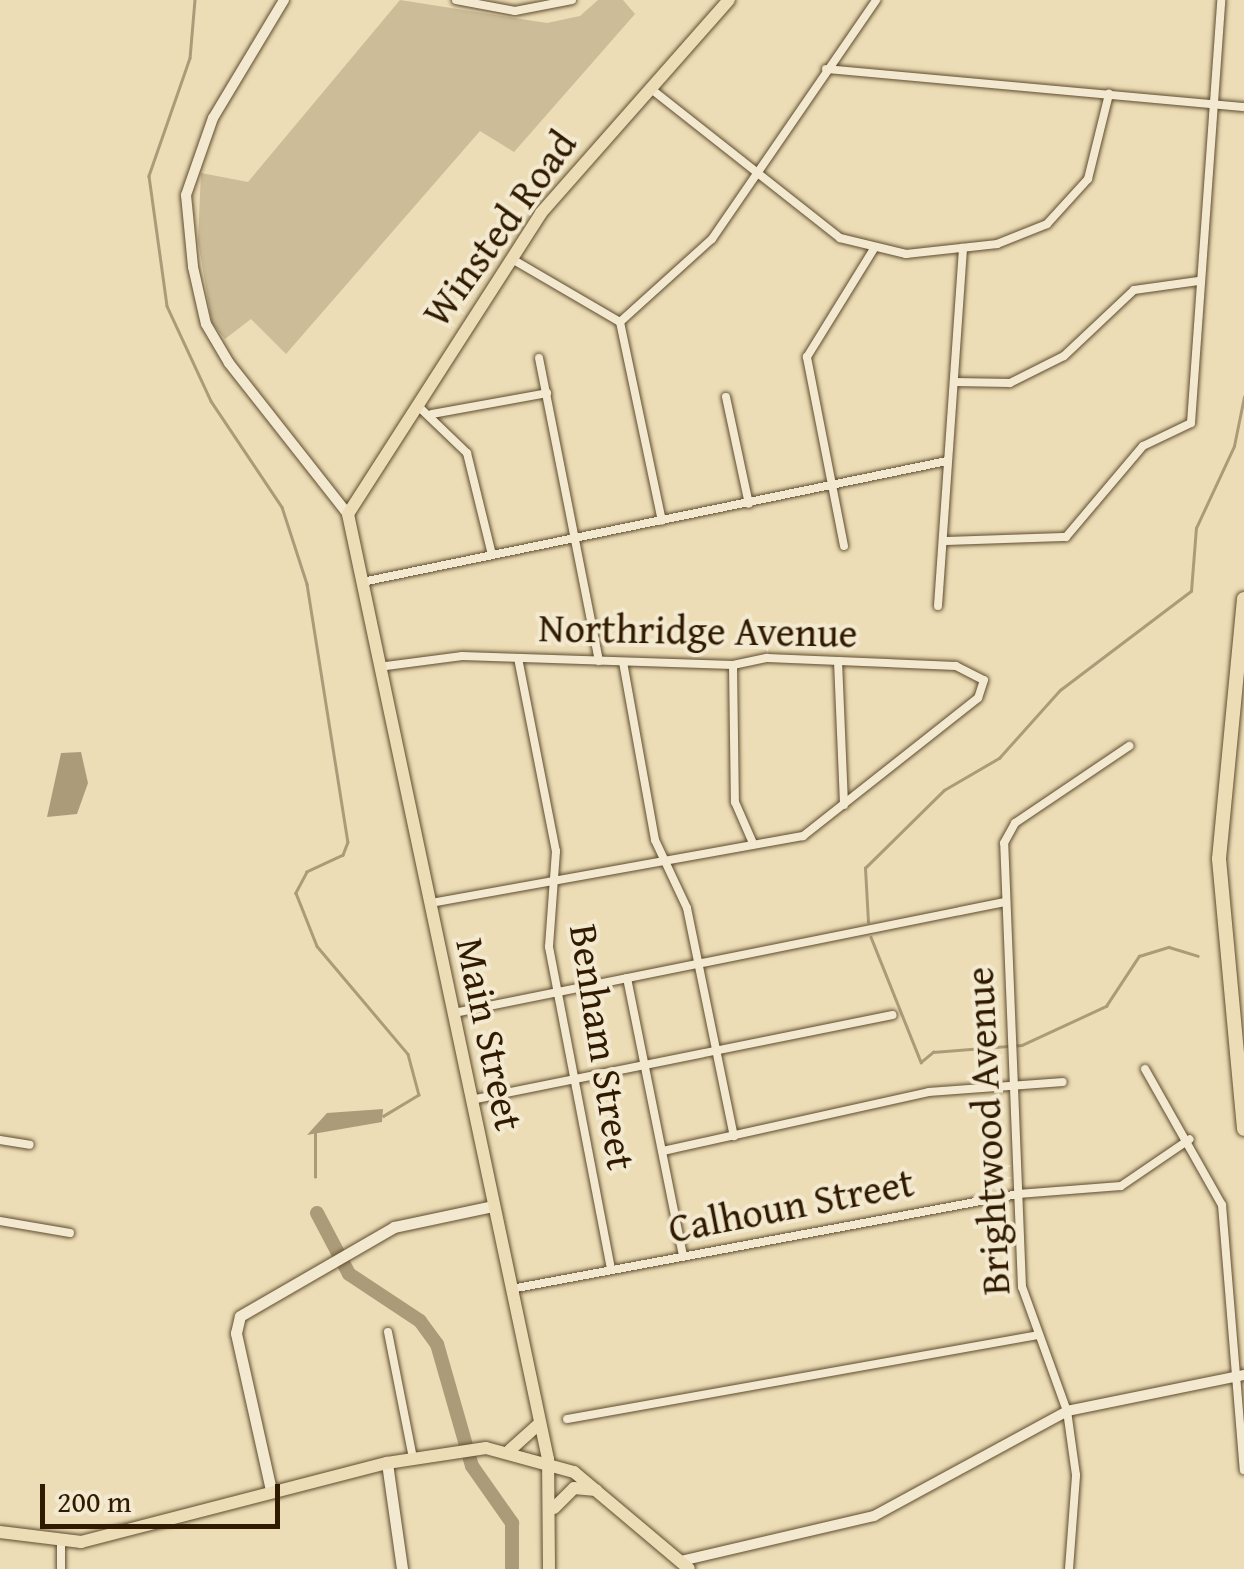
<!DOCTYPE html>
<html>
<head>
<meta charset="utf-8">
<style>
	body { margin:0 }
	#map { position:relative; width:1244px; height:1569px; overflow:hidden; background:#ecddb6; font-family:"Gentium Book Plus",serif }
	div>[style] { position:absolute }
	.green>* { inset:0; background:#ccbc97 }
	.water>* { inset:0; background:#ac9b78 }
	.stream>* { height:2.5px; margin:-1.25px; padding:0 1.25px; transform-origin:1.25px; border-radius:1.25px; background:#ac9b78 }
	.river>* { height:14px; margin:-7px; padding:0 7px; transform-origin:7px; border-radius:7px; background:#ac9b78 }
	.roads { filter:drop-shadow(0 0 2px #5f4c2e) drop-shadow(0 0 2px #5f4c2e) }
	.minor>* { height:8px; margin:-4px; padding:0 4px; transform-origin:4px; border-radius:4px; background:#f3e9d0 }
	.tertiary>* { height:10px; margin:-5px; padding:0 5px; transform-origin:5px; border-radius:5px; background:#f3e9d0 }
	.secondary>* { height:11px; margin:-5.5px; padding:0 5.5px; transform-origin:5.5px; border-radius:5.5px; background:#f3e9d0 }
	.primary>* { height:12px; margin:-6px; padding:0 6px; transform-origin:6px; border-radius:6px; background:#ecddb6 }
	.motorway>* { height:14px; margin:-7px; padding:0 7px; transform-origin:7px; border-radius:7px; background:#ecddb6 }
	span { translate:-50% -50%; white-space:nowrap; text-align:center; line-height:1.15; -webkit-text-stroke:8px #f3e9d0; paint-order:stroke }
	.street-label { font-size:40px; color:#301b00 }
	.scale { position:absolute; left:40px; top:1484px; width:240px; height:45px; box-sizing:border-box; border:5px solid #301b00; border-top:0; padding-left:12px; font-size:30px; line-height:35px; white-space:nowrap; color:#301b00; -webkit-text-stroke:8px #f3e9d0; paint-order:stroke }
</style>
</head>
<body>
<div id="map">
	<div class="green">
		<div style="clip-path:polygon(400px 0,547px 23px,580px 16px,598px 0,623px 0,635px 14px,514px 152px,480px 131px,286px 354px,251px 319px,225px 339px,212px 323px,198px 241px,201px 173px,248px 182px)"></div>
	</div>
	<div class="water">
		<div style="clip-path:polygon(81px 752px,88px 783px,77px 814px,47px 817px,61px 753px)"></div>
		<div style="clip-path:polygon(383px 1109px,382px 1122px,307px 1135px,327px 1113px)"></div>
	</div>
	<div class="stream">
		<div style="left:195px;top:0;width:58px;rotate:94.9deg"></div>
		<div style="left:190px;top:58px;width:125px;rotate:109.2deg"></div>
		<div style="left:149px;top:176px;width:131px;rotate:82.1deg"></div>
		<div style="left:167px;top:306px;width:105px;rotate:65.1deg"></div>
		<div style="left:211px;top:401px;width:128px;rotate:56.2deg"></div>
		<div style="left:282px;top:507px;width:81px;rotate:72deg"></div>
		<div style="left:307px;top:584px;width:261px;rotate:81deg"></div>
		<div style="left:348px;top:842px;width:14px;rotate:111deg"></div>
		<div style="left:343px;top:855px;width:40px;rotate:155deg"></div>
		<div style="left:307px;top:872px;width:24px;rotate:118deg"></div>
		<div style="left:296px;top:893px;width:57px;rotate:68.4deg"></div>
		<div style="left:317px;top:946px;width:141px;rotate:49.9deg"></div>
		<div style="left:408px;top:1054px;width:42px;rotate:75deg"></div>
		<div style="left:419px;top:1095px;width:41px;rotate:149deg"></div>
		<div style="left:868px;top:922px;width:54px;rotate:-93.2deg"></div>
		<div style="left:865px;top:868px;width:111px;rotate:-44.6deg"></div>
		<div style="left:944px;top:790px;width:64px;rotate:-30.2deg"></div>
		<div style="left:999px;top:758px;width:91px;rotate:-48.1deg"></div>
		<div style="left:1060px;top:690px;width:164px;rotate:-37.1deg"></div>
		<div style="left:1191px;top:591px;width:63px;rotate:-85.5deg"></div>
		<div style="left:1196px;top:528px;width:90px;rotate:-65.1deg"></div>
		<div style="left:1234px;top:446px;width:50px;rotate:-78.5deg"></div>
		<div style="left:871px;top:937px;width:135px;rotate:68.2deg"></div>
		<div style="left:921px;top:1062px;width:16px;rotate:-40deg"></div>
		<div style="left:933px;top:1052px;width:89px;rotate:-4.5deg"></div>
		<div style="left:1022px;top:1045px;width:93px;rotate:-24.9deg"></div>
		<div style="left:1106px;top:1006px;width:60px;rotate:-56.6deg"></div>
		<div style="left:1139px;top:956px;width:31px;rotate:-17deg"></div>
		<div style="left:1169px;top:947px;width:30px;rotate:17deg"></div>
		<div style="left:315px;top:1177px;width:43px;rotate:-90deg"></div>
	</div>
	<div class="river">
		<div style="left:317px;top:1213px;width:69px;rotate:62.3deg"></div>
		<div style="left:349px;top:1274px;width:85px;rotate:33.5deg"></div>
		<div style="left:420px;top:1321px;width:29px;rotate:54deg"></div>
		<div style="left:437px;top:1344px;width:127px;rotate:74deg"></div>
		<div style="left:472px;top:1466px;width:70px;rotate:54.9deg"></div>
		<div style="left:512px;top:1523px;width:46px;rotate:90deg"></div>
	</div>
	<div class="roads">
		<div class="minor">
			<div style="left:456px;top:0;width:60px;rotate:10.6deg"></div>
			<div style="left:515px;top:11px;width:58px;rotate:-10.9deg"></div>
			<div style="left:826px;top:69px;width:420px;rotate:5.2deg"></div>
			<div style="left:650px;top:88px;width:242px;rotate:38.3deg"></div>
			<div style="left:840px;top:238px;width:68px;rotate:13.6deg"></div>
			<div style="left:906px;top:254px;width:92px;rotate:-6.3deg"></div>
			<div style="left:997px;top:244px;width:54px;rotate:-21.8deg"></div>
			<div style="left:1047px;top:224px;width:61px;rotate:-47.7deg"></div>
			<div style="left:1088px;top:179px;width:88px;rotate:-76.1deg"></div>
			<div style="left:512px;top:259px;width:125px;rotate:30.3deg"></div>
			<div style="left:620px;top:322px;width:124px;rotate:-42.1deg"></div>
			<div style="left:712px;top:239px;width:290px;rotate:-55.5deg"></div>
			<div style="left:620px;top:322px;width:203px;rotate:78.1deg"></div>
			<div style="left:539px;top:358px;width:309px;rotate:78.8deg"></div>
			<div style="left:955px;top:382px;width:55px;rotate:1deg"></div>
			<div style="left:1010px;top:383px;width:60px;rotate:-26.6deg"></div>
			<div style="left:1064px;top:356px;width:96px;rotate:-43.3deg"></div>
			<div style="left:1134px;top:290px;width:65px;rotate:-8deg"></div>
			<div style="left:726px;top:397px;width:109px;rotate:77.9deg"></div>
			<div style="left:418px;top:406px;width:68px;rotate:43.8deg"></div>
			<div style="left:467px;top:453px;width:105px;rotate:76.2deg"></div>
			<div style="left:432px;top:414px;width:117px;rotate:-10.3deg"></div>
			<div style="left:943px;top:541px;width:123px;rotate:-1.9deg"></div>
			<div style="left:1066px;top:537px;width:119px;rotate:-49.8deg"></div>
			<div style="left:1143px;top:446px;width:53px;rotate:-25.6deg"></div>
			<div style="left:1191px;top:423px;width:424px;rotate:-85.9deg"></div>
			<div style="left:844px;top:546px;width:193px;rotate:-101.1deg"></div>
			<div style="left:807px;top:357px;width:126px;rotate:-58.3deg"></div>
			<div style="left:367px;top:581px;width:592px;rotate:-11.69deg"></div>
			<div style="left:938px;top:606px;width:359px;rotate:-86deg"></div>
			<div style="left:518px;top:658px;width:197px;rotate:78.9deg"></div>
			<div style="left:556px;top:851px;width:96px;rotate:94.2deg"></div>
			<div style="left:549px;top:947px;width:328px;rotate:79.1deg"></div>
			<div style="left:838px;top:661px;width:144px;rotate:87.6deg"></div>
			<div style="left:623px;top:662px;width:181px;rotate:79.8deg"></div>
			<div style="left:655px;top:840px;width:75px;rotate:64.8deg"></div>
			<div style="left:687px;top:908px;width:233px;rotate:78.4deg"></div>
			<div style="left:733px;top:665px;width:137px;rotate:89.2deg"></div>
			<div style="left:735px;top:802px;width:43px;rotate:66.4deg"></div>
			<div style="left:386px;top:666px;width:77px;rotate:-7.5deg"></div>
			<div style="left:462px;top:656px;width:271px;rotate:1.9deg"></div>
			<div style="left:733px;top:665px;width:35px;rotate:-12deg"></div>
			<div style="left:767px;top:658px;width:189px;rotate:2.4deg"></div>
			<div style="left:956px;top:666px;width:31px;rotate:27deg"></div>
			<div style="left:984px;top:680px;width:19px;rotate:108deg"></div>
			<div style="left:978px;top:698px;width:223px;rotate:141.7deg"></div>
			<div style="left:803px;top:836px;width:379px;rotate:169.8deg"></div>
			<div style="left:627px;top:978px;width:284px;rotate:78.6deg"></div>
			<div style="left:454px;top:1013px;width:562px;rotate:-11.39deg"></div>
			<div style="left:1145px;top:1069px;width:156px;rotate:60.5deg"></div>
			<div style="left:1222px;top:1205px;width:266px;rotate:85.3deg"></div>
			<div style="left:471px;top:1100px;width:430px;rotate:-11.4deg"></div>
			<div style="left:0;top:1140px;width:30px;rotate:9deg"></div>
			<div style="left:663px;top:1151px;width:272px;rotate:-12.5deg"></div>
			<div style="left:929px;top:1092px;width:134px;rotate:-4.3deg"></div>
			<div style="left:0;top:1221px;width:71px;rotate:9.7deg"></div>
			<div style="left:511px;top:1289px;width:516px;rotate:-10.61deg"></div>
			<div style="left:1018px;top:1194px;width:103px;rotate:-4.4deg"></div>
			<div style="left:1121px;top:1186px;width:83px;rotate:-34.3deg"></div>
			<div style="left:388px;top:1332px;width:128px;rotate:78.8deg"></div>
			<div style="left:567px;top:1419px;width:477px;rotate:-10.1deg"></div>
			<div style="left:61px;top:1543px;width:26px;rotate:90deg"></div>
			<div style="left:1069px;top:1569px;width:94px;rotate:-85.7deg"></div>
			<div style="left:1076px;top:1475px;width:65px;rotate:-98deg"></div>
			<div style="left:1067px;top:1411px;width:132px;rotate:-109.9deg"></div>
			<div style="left:1022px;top:1287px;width:444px;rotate:-92.3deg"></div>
			<div style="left:1004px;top:843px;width:23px;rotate:-61deg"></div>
			<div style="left:1015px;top:823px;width:138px;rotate:-34deg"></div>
		</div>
		<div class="tertiary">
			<div style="left:284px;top:0;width:138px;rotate:121deg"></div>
			<div style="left:213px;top:118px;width:82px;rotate:109.3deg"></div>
			<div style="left:186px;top:195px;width:72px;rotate:84.4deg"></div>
			<div style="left:193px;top:267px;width:58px;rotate:77.2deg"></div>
			<div style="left:206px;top:324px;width:45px;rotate:59.5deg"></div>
			<div style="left:229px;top:363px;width:192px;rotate:51.8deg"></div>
			<div style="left:681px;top:1561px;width:198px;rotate:-13.1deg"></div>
			<div style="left:874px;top:1516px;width:220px;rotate:-28.5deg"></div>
			<div style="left:1067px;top:1411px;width:181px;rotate:-11.5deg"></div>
		</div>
		<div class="secondary">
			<div style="left:387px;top:1463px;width:107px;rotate:81.9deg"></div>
			<div style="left:271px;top:1490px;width:161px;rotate:-102.6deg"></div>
			<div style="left:236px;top:1333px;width:17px;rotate:-77deg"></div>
			<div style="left:240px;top:1316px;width:178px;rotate:-30deg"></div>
			<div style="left:394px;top:1227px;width:101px;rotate:-12deg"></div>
		</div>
		<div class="primary">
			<div style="left:510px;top:1450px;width:39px;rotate:-42deg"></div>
			<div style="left:554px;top:1508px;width:28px;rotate:-45deg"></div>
			<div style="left:574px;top:1488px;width:22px;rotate:5deg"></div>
			<div style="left:0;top:1532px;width:82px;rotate:7deg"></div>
			<div style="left:81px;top:1542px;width:316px;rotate:-14.5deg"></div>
			<div style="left:387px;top:1463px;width:100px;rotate:-8.6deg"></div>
			<div style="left:486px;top:1448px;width:91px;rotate:15.3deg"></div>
			<div style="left:574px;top:1472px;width:150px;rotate:40.1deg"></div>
			<div style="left:549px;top:1569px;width:110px;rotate:-90.5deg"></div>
			<div style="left:548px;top:1459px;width:966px;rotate:-101.95deg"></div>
			<div style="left:348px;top:514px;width:358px;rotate:-57.3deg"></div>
			<div style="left:541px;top:213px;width:284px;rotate:-48.6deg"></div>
		</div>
		<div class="motorway">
			<div style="left:1244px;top:599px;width:261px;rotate:95.5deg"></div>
			<div style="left:1219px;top:859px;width:271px;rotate:84.7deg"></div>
		</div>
	</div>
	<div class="street-label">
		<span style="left:499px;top:228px;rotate:-54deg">Winsted Road</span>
		<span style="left:698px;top:630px;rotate:1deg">Northridge Avenue</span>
		<span style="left:490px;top:1034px;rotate:78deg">Main Street</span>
		<span style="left:603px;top:1047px;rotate:81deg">Benham Street</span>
		<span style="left:987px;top:1131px;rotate:-93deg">Brightwood Avenue</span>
		<span style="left:791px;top:1205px;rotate:-11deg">Calhoun Street</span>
	</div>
	<div class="scale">200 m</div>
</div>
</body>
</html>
